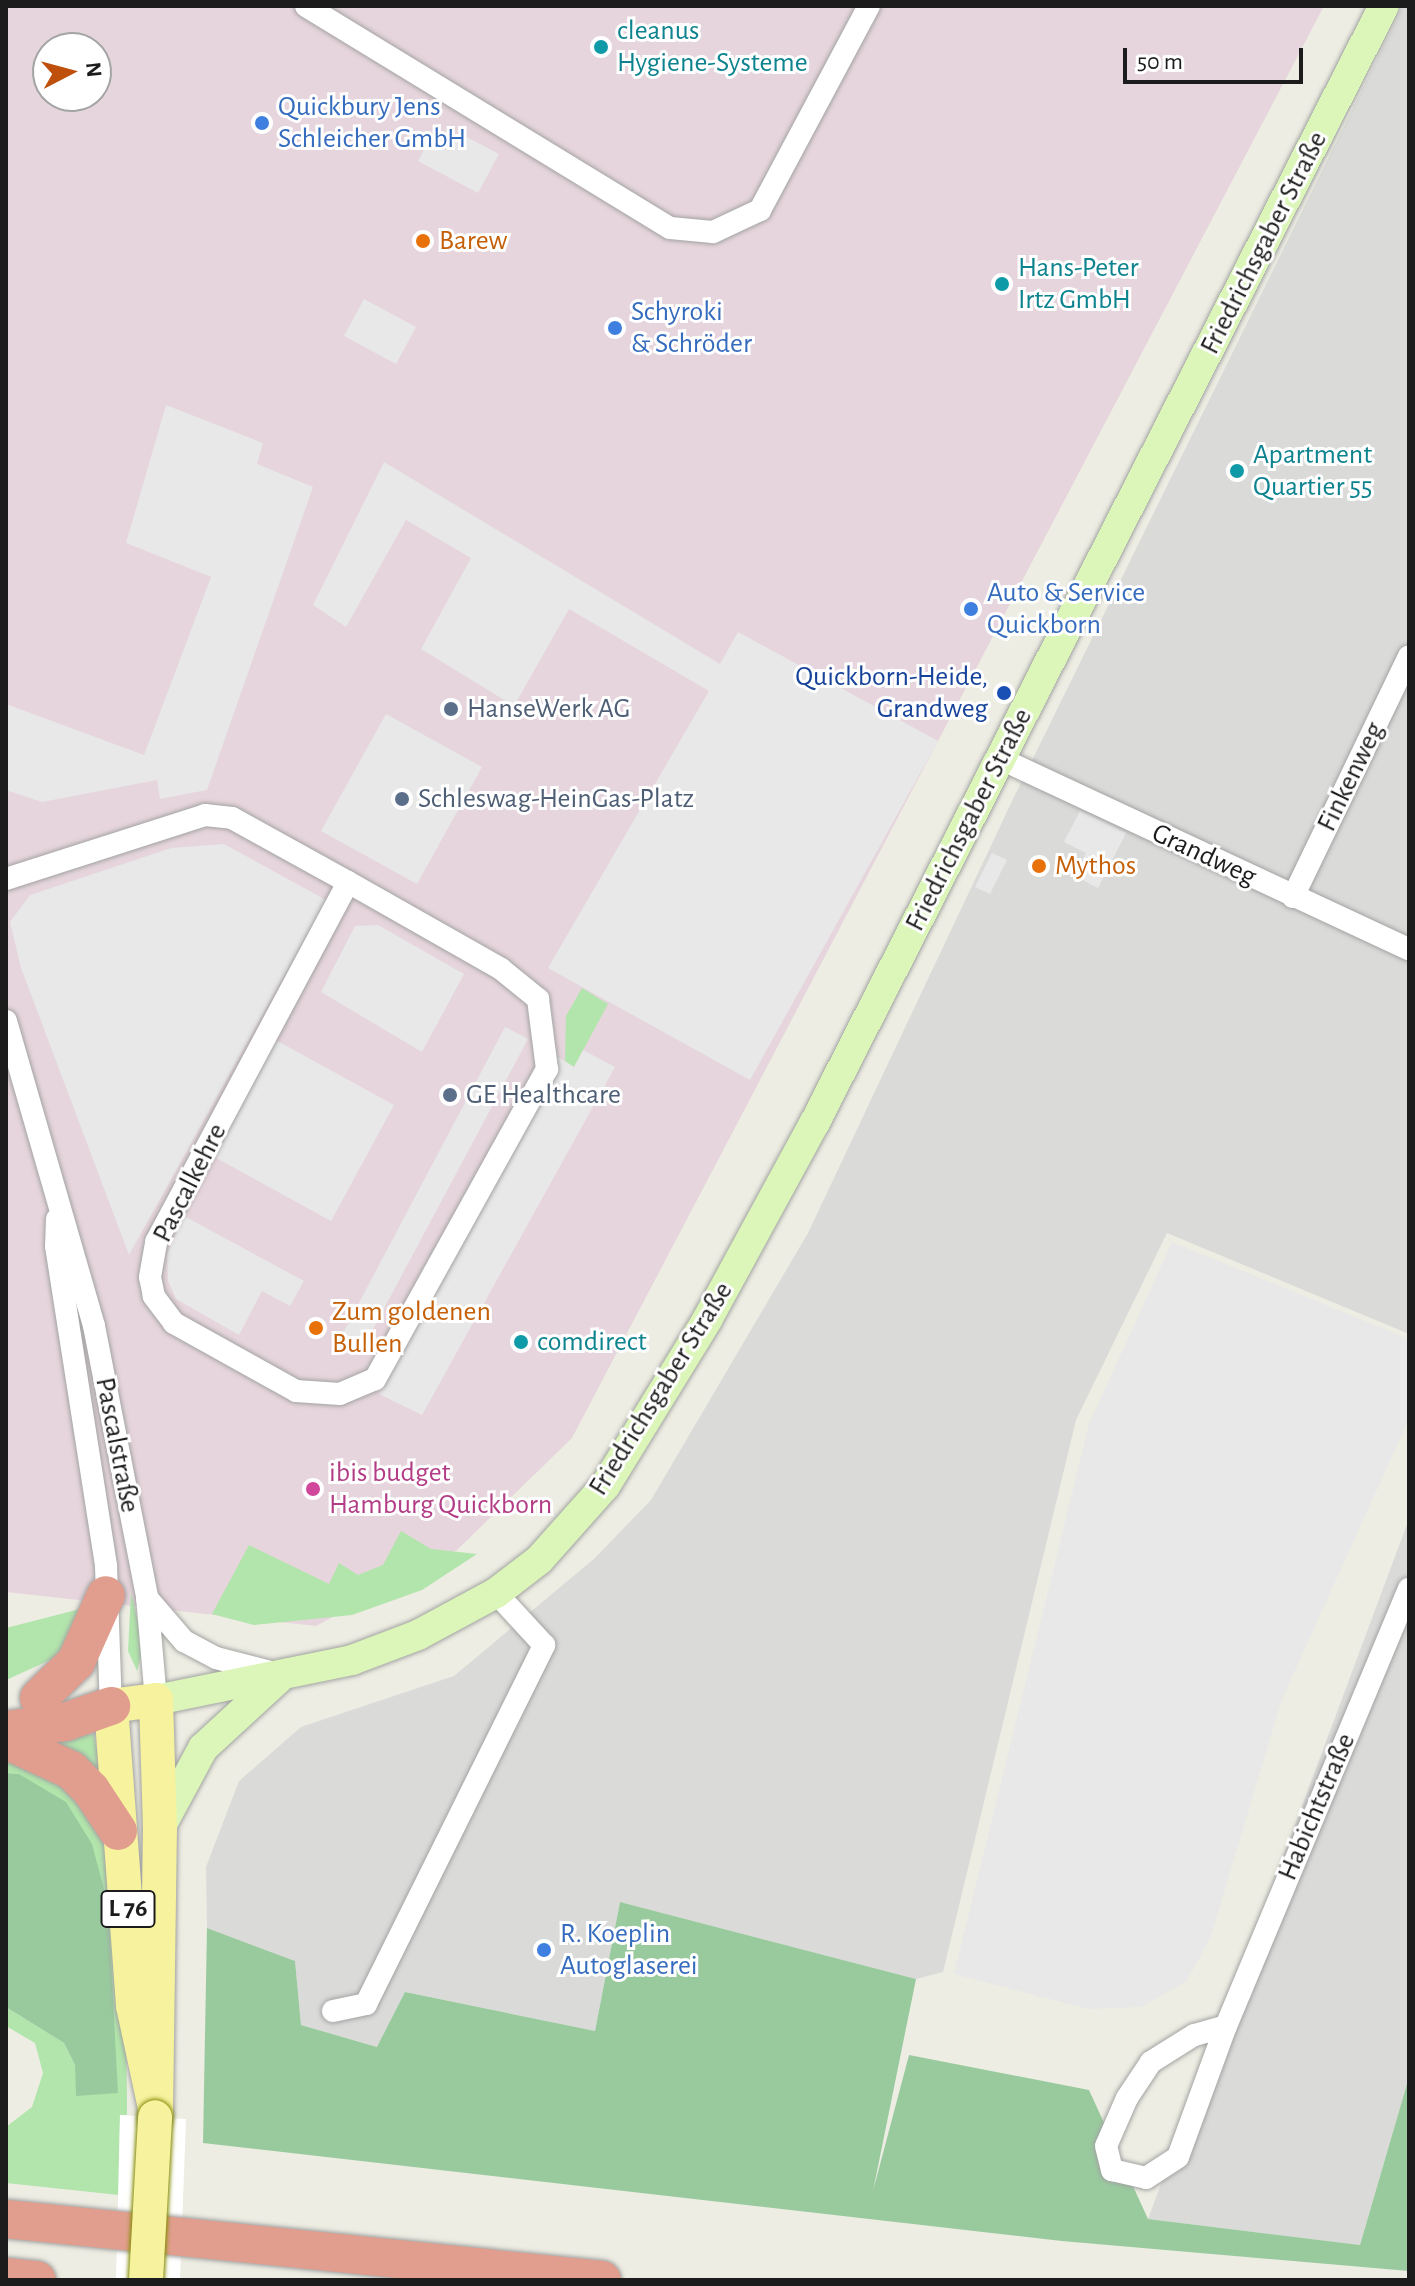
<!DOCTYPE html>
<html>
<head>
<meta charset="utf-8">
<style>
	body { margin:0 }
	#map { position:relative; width:1415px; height:2286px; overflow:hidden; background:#edede3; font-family:"Alegreya Sans",sans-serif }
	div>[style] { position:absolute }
	.residential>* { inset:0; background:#dadad9 }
	.industrial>* { inset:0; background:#e6d5dc }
	.grass>* { inset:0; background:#b1e5ab }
	.forest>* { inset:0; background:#99ca9e }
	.parking>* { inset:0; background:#e8e8e8 }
	.pier>* { inset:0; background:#fff }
	.roads { filter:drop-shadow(0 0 2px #a3a3a3) drop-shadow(0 0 2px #a3a3a3) }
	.minor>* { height:22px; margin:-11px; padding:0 11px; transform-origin:11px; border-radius:11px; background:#fff }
	.secondary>* { height:30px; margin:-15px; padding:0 15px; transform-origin:15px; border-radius:15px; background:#dbf6b8 }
	.primary>* { height:34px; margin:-17px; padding:0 17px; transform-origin:17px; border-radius:17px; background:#f6f29e }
	.motorway>* { height:38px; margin:-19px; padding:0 19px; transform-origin:19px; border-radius:19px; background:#e19e8e }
	.bridges { filter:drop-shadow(0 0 2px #868d08) drop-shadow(0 0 2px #868d08) }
	.primary-bridge>* { height:34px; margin:-17px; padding:0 17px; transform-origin:17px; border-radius:17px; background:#f6f29e }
	.dots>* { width:22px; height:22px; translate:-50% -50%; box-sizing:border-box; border:4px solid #fff; border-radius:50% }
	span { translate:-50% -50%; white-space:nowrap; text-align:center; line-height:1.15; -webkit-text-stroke:6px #fff; paint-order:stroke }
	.shield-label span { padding:2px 6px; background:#fff; border:2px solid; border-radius:6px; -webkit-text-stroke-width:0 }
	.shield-label { font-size:26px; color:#1c1c1c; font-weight:700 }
	.culture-label { font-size:28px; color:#0d838f }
	.left { translate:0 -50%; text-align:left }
	.shop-label { font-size:28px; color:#366cbe }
	.food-label { font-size:28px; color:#c56008 }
	.street-label { font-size:28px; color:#1c1c1c }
	.transit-label { font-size:28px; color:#164399 }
	.right { translate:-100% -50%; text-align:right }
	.service-label { font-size:28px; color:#4e5e75 }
	.hotel-label { font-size:28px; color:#b23c85 }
	.frame { position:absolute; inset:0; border:8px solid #1c1c1c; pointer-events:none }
	.north { position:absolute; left:32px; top:32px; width:80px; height:80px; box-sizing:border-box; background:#fff; border:2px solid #a4a4a4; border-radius:50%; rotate:84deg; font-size:22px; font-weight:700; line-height:32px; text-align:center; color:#1c1c1c }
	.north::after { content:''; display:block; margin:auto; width:28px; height:36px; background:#be500b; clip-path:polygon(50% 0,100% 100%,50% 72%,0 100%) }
	.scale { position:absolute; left:1123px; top:48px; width:180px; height:36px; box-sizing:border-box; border:4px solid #1c1c1c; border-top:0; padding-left:10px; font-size:24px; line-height:28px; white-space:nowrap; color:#1c1c1c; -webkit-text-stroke:6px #fff; paint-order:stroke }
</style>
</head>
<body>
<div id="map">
	<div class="residential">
		<div style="clip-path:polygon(1403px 6px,1409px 6px,1409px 1334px,1167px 1233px,1076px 1420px,943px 1972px,916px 1979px,620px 1902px,595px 2031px,405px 1992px,378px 2047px,301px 2025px,295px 1961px,207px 1928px,206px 1867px,239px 1781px,301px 1727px,454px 1676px,595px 1558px,651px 1500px,808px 1233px,1013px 799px)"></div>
		<div style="clip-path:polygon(1409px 1519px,1409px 2077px,1360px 2245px,1148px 2219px)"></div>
	</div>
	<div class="industrial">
		<div style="clip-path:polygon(evenodd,6px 6px,1324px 6px,572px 1438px,457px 1550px,316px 1626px,6px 1592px,6px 6px,48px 48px,96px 48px,96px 96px,48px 96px,48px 48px)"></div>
	</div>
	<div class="grass">
		<div style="clip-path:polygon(582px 988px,608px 1004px,574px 1067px,565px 1061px,566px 1016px)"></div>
		<div style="clip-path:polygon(401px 1531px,431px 1549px,477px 1554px,422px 1590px,352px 1615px,254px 1625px,212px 1614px,249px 1545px,329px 1584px,339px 1563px,358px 1575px,383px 1565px)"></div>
		<div style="clip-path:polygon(131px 1593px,144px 1645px,137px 1671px,128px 1651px)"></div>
		<div style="clip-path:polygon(84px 1608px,59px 1656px,6px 1680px,6px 1628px)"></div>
		<div style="clip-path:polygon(94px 1734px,101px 1774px,53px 1742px,56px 1738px)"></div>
		<div style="clip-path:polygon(6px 1757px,69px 1786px,104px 1843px,125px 2001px,127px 2095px,127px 2115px,120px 2115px,119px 2195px,6px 2183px,6px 2127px,32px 2107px,43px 2073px,35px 2043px,6px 2026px,6px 2007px,64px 2043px,75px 2065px,118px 2093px,19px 1774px,6px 1773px)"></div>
	</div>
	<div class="forest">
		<div style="clip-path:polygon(6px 1773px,19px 1774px,66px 1802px,92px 1844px,108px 1904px,118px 2093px,76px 2096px,75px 2065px,64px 2043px,6px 2007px)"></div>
		<div style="clip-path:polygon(620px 1902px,916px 1979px,873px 2191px,909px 2055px,1089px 2090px,1148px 2219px,1360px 2245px,1409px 2077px,1409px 2271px,1062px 2241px,203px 2143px,207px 1928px,295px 1961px,301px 2025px,377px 2047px,405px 1992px,595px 2031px)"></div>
	</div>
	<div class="parking">
		<div style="clip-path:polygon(459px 133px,499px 154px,478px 193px,418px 161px,429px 141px,448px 151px)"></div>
		<div style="clip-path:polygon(364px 299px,416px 327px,396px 364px,344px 336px)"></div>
		<div style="clip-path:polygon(166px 405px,263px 443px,257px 464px,313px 487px,207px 790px,160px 799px,157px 780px,42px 802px,6px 790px,6px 704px,144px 755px,211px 577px,126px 543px)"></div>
		<div style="clip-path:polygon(384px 462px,720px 664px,738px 632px,938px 741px,750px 1080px,548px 968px,709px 691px,569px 609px,514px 706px,421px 649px,471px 558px,406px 520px,346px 627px,313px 605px)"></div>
		<div style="clip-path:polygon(386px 714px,482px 767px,417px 884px,321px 831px)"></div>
		<div style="clip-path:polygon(1080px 811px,1126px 833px,1098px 888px,1075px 876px,1086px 853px,1064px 842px)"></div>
		<div style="clip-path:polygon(224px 844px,326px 900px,129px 1255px,21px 968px,10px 922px,30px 895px,171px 848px)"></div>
		<div style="clip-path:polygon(992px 853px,1007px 860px,990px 894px,975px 887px)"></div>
		<div style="clip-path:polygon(378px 925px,464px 974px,422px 1052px,321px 992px,355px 926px)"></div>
		<div style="clip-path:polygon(505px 1027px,528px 1039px,364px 1346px,342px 1335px)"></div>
		<div style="clip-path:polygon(272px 1038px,394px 1105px,331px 1221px,209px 1154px)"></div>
		<div style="clip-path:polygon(583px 1050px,615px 1067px,422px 1415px,379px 1394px,558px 1057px,574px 1067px)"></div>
		<div style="clip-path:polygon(184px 1216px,304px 1281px,290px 1306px,262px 1291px,239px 1335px,176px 1299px,168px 1281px,167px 1254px)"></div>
		<div style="clip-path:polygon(1172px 1242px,1409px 1339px,1409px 1419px,1282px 1699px,1211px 1936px,1187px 1981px,1141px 2007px,1088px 2009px,954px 1974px,1089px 1424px)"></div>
	</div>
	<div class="pier">
		<div style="clip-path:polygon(120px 2115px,186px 2119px,180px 2280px,116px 2280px)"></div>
	</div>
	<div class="roads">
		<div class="minor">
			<div style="left:306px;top:6px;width:426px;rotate:31.4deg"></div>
			<div style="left:670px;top:228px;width:43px;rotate:5.3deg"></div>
			<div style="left:713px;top:232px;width:52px;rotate:-25.1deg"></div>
			<div style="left:760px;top:210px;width:231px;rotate:-61.9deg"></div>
			<div style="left:1001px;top:759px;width:450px;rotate:25deg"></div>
			<div style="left:6px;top:879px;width:209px;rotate:-17.8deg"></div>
			<div style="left:205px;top:815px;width:27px;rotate:6deg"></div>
			<div style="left:232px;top:818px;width:132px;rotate:28.9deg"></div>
			<div style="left:348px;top:882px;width:176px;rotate:29.6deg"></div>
			<div style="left:501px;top:969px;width:48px;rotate:39deg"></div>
			<div style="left:538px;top:999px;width:71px;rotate:82.7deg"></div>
			<div style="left:547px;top:1069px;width:355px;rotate:119deg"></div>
			<div style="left:375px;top:1379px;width:38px;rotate:157deg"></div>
			<div style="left:340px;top:1394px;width:44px;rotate:-176.1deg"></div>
			<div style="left:296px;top:1391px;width:140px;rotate:-150.9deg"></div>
			<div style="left:174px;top:1323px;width:34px;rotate:-127deg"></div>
			<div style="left:154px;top:1296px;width:19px;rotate:-102deg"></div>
			<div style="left:150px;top:1277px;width:36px;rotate:-80deg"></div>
			<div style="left:156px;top:1242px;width:408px;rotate:-61.9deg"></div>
			<div style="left:1293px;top:897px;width:267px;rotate:-64.3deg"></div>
			<div style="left:6px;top:1021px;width:317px;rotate:73.9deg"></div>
			<div style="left:94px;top:1326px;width:276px;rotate:78.9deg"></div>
			<div style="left:147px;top:1597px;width:103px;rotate:85deg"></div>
			<div style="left:57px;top:1219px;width:27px;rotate:92deg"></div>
			<div style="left:56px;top:1246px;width:324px;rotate:81.1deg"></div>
			<div style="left:106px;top:1566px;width:140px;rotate:88deg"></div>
			<div style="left:147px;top:1598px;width:57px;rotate:49.3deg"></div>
			<div style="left:184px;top:1641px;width:36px;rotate:28deg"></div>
			<div style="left:216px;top:1658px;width:61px;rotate:14.3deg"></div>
			<div style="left:333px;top:2011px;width:34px;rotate:-12deg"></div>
			<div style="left:366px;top:2004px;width:401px;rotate:-63.6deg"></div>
			<div style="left:544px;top:1645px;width:71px;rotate:-132.7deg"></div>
			<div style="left:1226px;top:2026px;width:33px;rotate:164deg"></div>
			<div style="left:1194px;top:2035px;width:51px;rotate:147.9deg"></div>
			<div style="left:1151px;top:2062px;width:43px;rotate:123.7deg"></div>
			<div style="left:1127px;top:2098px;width:52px;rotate:113.6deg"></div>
			<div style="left:1106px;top:2146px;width:25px;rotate:76deg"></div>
			<div style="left:1112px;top:2170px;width:35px;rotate:13deg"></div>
			<div style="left:1146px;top:2178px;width:38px;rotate:-33deg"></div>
			<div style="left:1178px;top:2157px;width:140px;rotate:-69.9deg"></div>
			<div style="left:1226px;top:2026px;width:474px;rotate:-67.3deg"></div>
		</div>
		<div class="secondary">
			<div style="left:156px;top:1700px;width:200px;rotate:-11.5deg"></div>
			<div style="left:352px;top:1660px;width:71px;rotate:-20.7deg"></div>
			<div style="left:418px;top:1635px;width:89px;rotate:-28.3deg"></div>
			<div style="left:496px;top:1593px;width:54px;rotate:-37.5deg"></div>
			<div style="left:539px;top:1560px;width:99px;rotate:-48.3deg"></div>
			<div style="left:605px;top:1486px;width:195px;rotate:-58.4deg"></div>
			<div style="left:707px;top:1320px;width:223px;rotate:-61.4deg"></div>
			<div style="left:814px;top:1124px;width:1255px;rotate:-62.99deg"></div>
			<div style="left:160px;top:1828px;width:91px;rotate:-61.7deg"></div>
			<div style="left:203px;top:1748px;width:103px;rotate:-42.6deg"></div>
		</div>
		<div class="primary">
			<div style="left:155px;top:2117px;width:5px;rotate:-79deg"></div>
			<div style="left:156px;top:2112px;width:284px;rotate:-89.2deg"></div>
			<div style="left:160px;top:1828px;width:128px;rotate:-91.8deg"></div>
			<div style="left:156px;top:1700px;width:45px;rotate:172.4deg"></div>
			<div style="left:111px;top:1706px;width:301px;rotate:85.8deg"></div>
			<div style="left:133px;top:2006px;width:108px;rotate:77.8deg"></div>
		</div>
		<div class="motorway">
			<div style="left:39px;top:1698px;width:52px;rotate:-44.2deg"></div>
			<div style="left:76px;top:1662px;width:73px;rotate:-65.9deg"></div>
			<div style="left:6px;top:1730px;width:60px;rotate:-7.7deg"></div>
			<div style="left:65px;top:1722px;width:49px;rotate:-19.2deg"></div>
			<div style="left:6px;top:1740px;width:72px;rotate:24.8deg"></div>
			<div style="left:71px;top:1770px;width:28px;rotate:45deg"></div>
			<div style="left:91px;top:1790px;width:49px;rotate:56.6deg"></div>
			<div style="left:6px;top:2219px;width:599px;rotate:5.84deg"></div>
			<div style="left:6px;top:2277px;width:31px;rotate:6deg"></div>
		</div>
	</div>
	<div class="bridges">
		<div class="primary-bridge">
			<div style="left:146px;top:2280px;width:163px;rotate:-86.8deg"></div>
		</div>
	</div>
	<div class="dots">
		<div style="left:601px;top:47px;background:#0f9aa8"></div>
		<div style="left:262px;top:123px;background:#3f7fe0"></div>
		<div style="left:423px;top:241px;background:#e8710a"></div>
		<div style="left:1002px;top:284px;background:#0f9aa8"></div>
		<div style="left:615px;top:328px;background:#3f7fe0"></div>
		<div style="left:1237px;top:471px;background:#0f9aa8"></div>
		<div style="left:971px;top:609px;background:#3f7fe0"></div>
		<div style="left:1004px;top:693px;background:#1a4fb4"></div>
		<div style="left:451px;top:709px;background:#5c6f8a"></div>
		<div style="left:402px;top:799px;background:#5c6f8a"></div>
		<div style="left:1039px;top:866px;background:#e8710a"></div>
		<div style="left:450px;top:1095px;background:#5c6f8a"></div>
		<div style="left:316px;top:1328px;background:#e8710a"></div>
		<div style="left:521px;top:1342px;background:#0f9aa8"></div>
		<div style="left:313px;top:1489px;background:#d1479c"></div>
		<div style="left:544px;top:1950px;background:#3f7fe0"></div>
	</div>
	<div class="shield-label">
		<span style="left:128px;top:1909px">L 76</span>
	</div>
	<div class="culture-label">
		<span class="left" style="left:617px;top:47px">cleanus<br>Hygiene-Systeme</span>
		<span class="left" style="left:1018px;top:284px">Hans-Peter<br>Irtz GmbH</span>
		<span class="left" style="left:1253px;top:471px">Apartment<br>Quartier 55</span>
		<span class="left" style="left:537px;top:1342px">comdirect</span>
	</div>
	<div class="shop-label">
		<span class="left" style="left:278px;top:123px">Quickbury Jens<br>Schleicher GmbH</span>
		<span class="left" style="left:631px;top:328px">Schyroki<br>&amp; Schröder</span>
		<span class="left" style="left:987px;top:609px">Auto &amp; Service<br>Quickborn</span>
		<span class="left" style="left:560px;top:1950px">R. Koeplin<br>Autoglaserei</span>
	</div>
	<div class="food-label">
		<span class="left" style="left:439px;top:241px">Barew</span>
		<span class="left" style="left:1055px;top:866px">Mythos</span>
		<span class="left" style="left:332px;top:1328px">Zum goldenen<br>Bullen</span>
	</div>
	<div class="street-label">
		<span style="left:1264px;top:243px;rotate:-63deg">Friedrichsgaber Straße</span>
		<span style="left:1351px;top:777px;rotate:-64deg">Finkenweg</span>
		<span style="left:969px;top:820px;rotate:-63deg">Friedrichsgaber Straße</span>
		<span style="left:1204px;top:855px;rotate:25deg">Grandweg</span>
		<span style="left:190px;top:1183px;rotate:-63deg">Pascalkehre</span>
		<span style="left:661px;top:1389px;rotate:-58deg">Friedrichsgaber Straße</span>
		<span style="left:117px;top:1445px;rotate:79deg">Pascalstraße</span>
		<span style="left:1317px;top:1807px;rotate:-67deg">Habichtstraße</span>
	</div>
	<div class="transit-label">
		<span class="right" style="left:988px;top:693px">Quickborn-Heide,<br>Grandweg</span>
	</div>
	<div class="service-label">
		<span class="left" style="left:467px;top:709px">HanseWerk AG</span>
		<span class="left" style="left:418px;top:799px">Schleswag-HeinGas-Platz</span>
		<span class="left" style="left:466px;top:1095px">GE Healthcare</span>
	</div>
	<div class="hotel-label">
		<span class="left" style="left:329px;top:1489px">ibis budget<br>Hamburg Quickborn</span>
	</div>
	<div class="frame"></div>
	<div class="north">N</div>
	<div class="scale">50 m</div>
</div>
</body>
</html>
